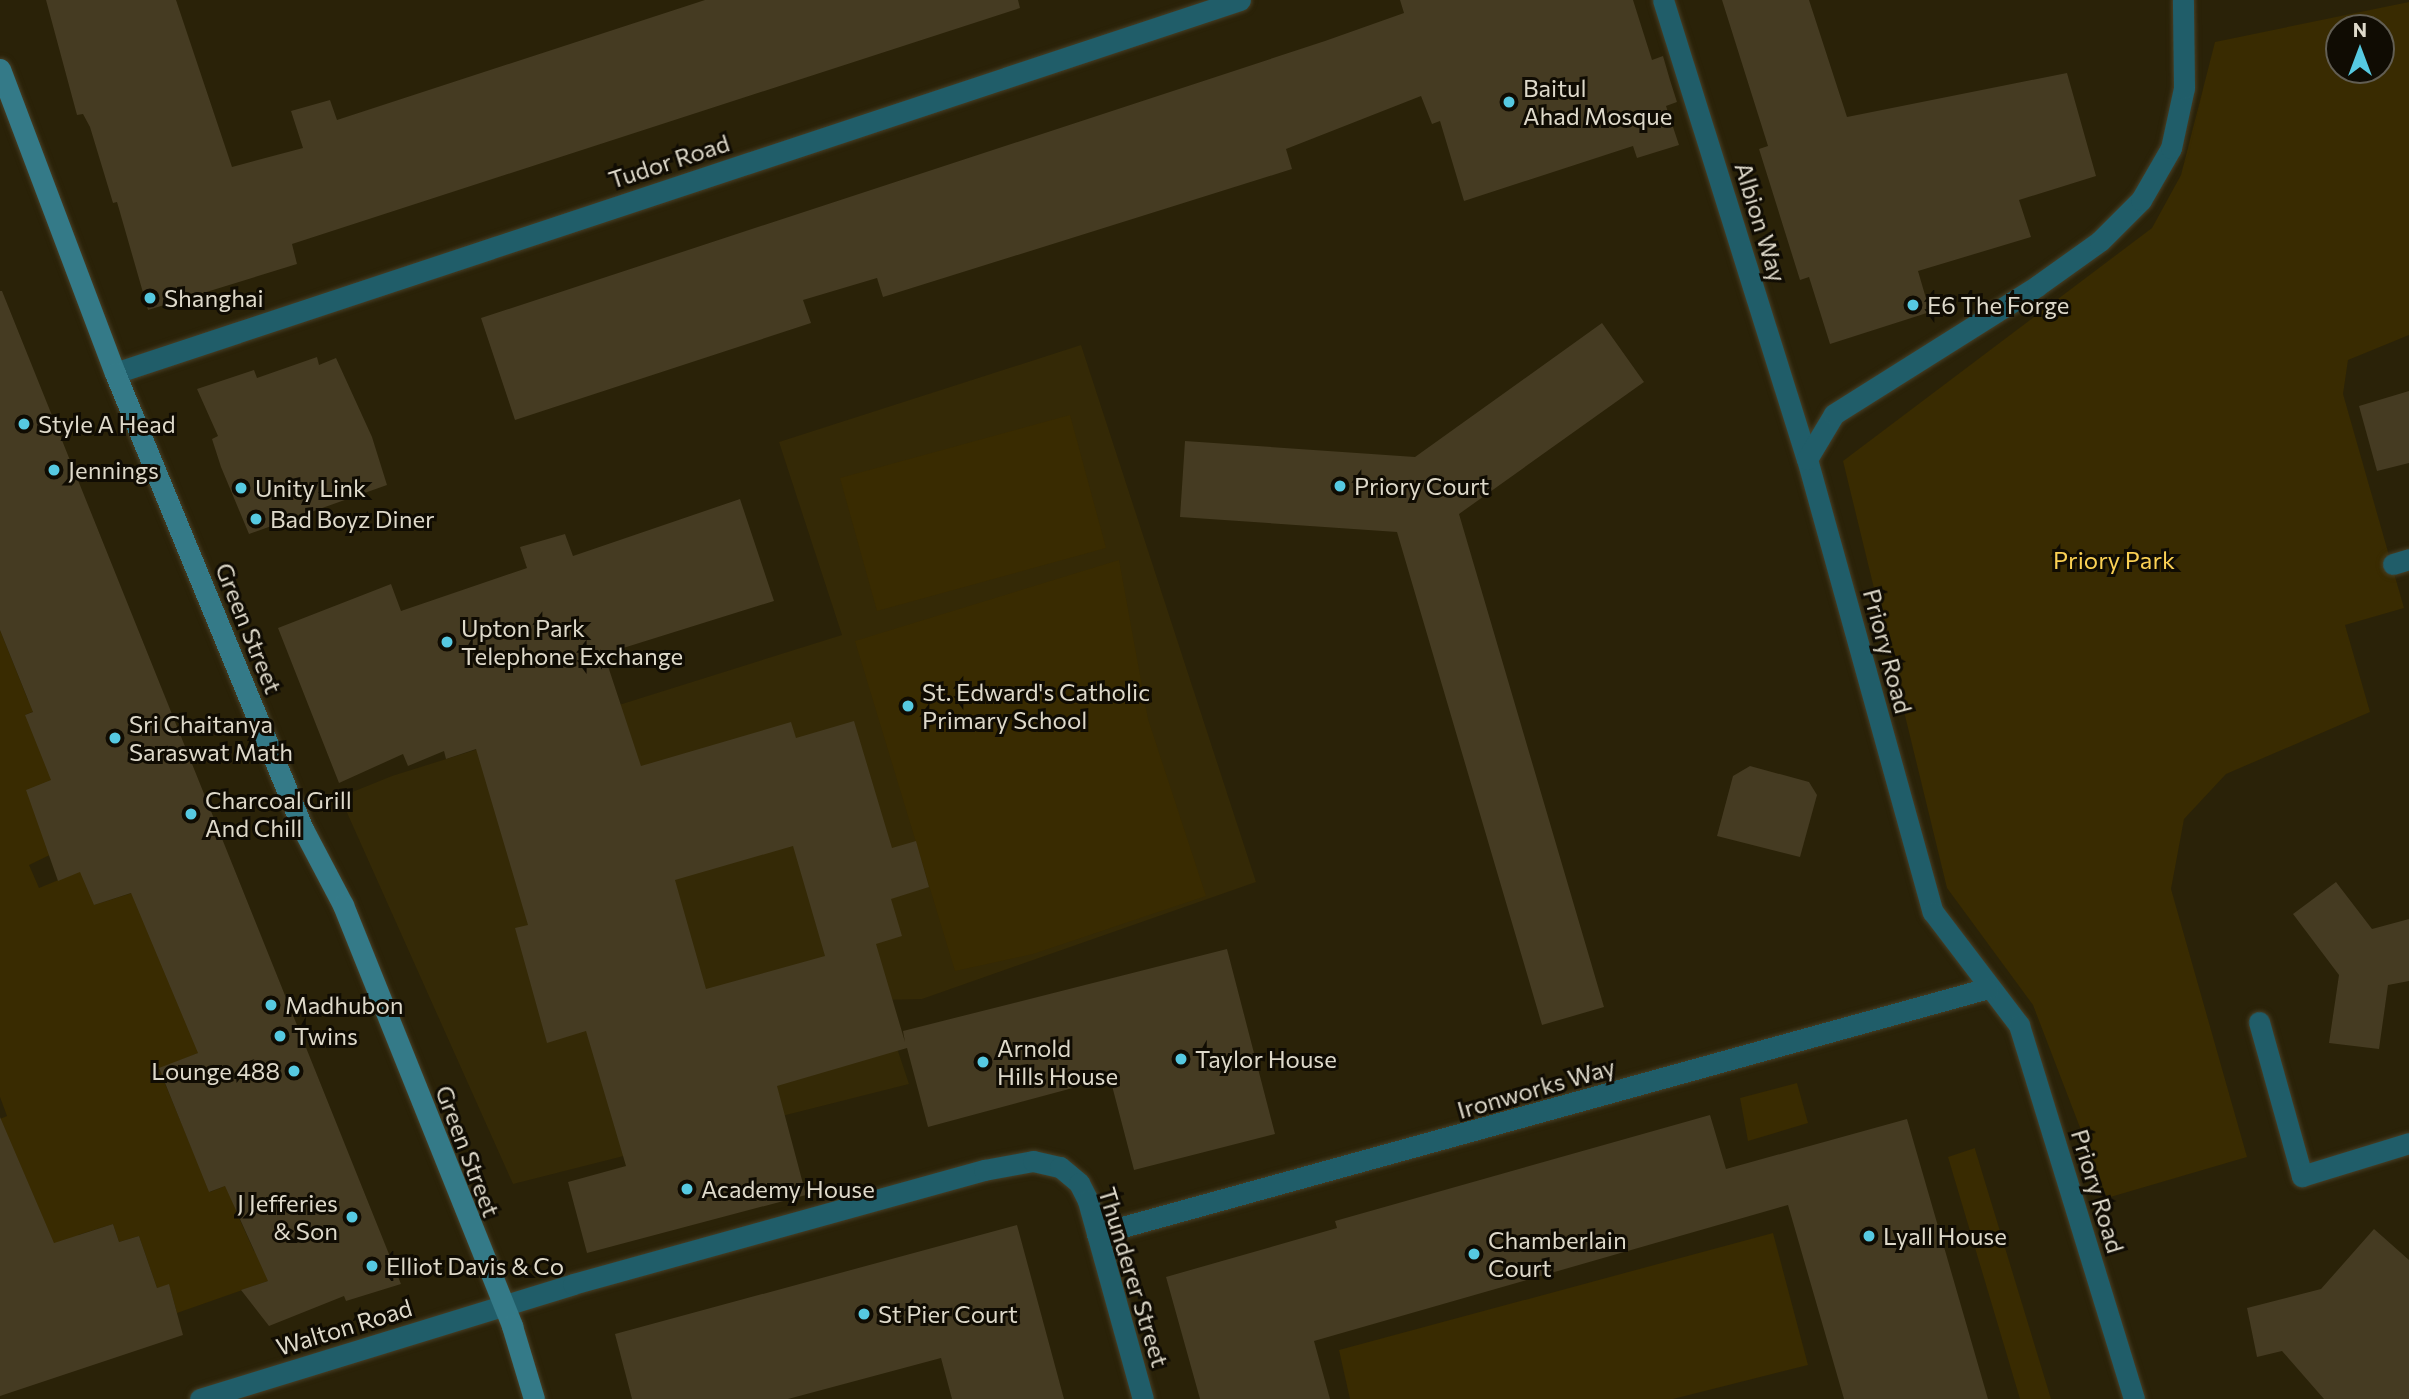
<!DOCTYPE html>
<html>
<head>
<meta charset="utf-8">
<style>
	body { margin:0 }
	#map { position:relative; width:2409px; height:1399px; overflow:hidden; background:#2a2208; font-family:Commissioner,sans-serif }
	div>[style] { position:absolute }
	.built>* { inset:0; background:#342906 }
	.green>* { inset:0; background:#392b01 }
	.building>* { inset:0; background:#453b22 }
	.roads { filter:drop-shadow(0 0 2px #473f27) drop-shadow(0 0 2px #473f27) }
	.street>* { height:21px; margin:-10.5px; padding:0 10.5px; transform-origin:10.5px; border-radius:10.5px; background:#205d69 }
	.secondary>* { height:21px; margin:-10.5px; padding:0 10.5px; transform-origin:10.5px; border-radius:10.5px; background:#347a88 }
	.dots>* { width:19px; height:19px; translate:-50% -50%; box-sizing:border-box; border:4px solid #100c03; border-radius:50% }
	span { translate:-50% -50%; white-space:nowrap; text-align:center; line-height:1.15; -webkit-text-stroke:6px #100c03; paint-order:stroke }
	.poi-label { font-size:24px; color:#ded9ca }
	.left { translate:0 -50%; text-align:left }
	.right { translate:-100% -50%; text-align:right }
	.street-label { font-size:24px; color:#ded9ca }
	.park-label { font-size:24px; color:#fbd154 }
	.north { position:absolute; left:2325px; top:14px; width:70px; height:70px; box-sizing:border-box; background:#100c03; border:2px solid #625e53; border-radius:50%; rotate:0deg; font-size:19px; font-weight:700; line-height:28px; text-align:center; color:#ded9ca }
	.north::after { content:''; display:block; margin:auto; width:24px; height:32px; background:#56c9e1; clip-path:polygon(50% 0,100% 100%,50% 72%,0 100%) }
</style>
</head>
<body>
<div id="map">
	<div class="built">
		<div style="clip-path:polygon(1081px 345px,1256px 882px,922px 999px,881px 1000px,909px 1084px,513px 1184px,340px 797px,392px 776px,842px 635px,779px 442px)"></div>
	</div>
	<div class="green">
		<div style="clip-path:polygon(evenodd,2409px 2px,2409px 335px,2348px 360px,2343px 394px,2404px 608px,2345px 625px,2370px 712px,2226px 774px,2184px 819px,2171px 889px,2247px 1157px,2107px 1198px,2033px 1005px,1947px 888px,1843px 461px,2152px 228px,2181px 175px,2215px 42px,2409px 2px,2339px 28px,2381px 28px,2381px 70px,2339px 70px,2339px 28px)"></div>
		<div style="clip-path:polygon(1070px 415px,1106px 548px,877px 611px,840px 478px)"></div>
		<div style="clip-path:polygon(1119px 560px,1148px 719px,1206px 896px,1033px 954px,955px 971px,855px 641px)"></div>
		<div style="clip-path:polygon(0 630px,28px 700px,44px 707px,25px 715px,58px 738px,56px 852px,29px 865px,39px 888px,117px 856px,94px 905px,132px 893px,235px 1038px,159px 1069px,210px 1192px,287px 1161px,239px 1218px,254px 1251px,288px 1274px,177px 1313px,169px 1285px,157px 1288px,139px 1236px,119px 1242px,113px 1224px,78px 1235px,99px 1302px,31px 1269px,0 1119px,7px 1116px,0 1097px)"></div>
		<div style="clip-path:polygon(1797px 1083px,1808px 1123px,1748px 1141px,1740px 1098px)"></div>
		<div style="clip-path:polygon(1975px 1148px,1975px 1149px,2051px 1399px,2020px 1399px,1948px 1157px)"></div>
		<div style="clip-path:polygon(1773px 1233px,1808px 1365px,1673px 1399px,1350px 1399px,1339px 1350px)"></div>
	</div>
	<div class="building">
		<div style="clip-path:polygon(46px 0,176px 0,232px 167px,303px 148px,291px 111px,330px 100px,337px 120px,705px 0,1018px 0,1020px 8px,292px 244px,297px 264px,148px 310px,117px 202px,113px 203px,90px 127px,83px 114px,77px 115px)"></div>
		<div style="clip-path:polygon(1400px 0,1633px 0,1652px 60px,1663px 56px,1670px 80px,1677px 102px,1666px 106px,1679px 145px,1637px 158px,1633px 146px,1464px 201px,1440px 121px,1432px 124px,1421px 96px,1286px 149px,1292px 169px,883px 297px,877px 278px,803px 300px,811px 323px,515px 420px,481px 318px,1325px 41px,1404px 13px)"></div>
		<div style="clip-path:polygon(1722px 0,1809px 0,1847px 117px,2067px 73px,2096px 176px,2019px 200px,2031px 237px,1918px 271px,1930px 312px,1830px 344px,1809px 277px,1800px 280px,1759px 149px,1768px 146px)"></div>
		<div style="clip-path:polygon(0 291px,2px 291px,401px 1284px,346px 1301px,344px 1296px,269px 1326px,241px 1290px,268px 1281px,225px 1186px,209px 1192px,159px 1068px,198px 1053px,131px 893px,94px 905px,80px 872px,58px 881px,26px 790px,51px 780px,25px 715px,33px 712px,0 630px)"></div>
		<div style="clip-path:polygon(1602px 323px,1644px 382px,1459px 514px,1604px 1007px,1542px 1025px,1397px 532px,1180px 517px,1185px 441px,1415px 457px)"></div>
		<div style="clip-path:polygon(317px 357px,319px 365px,336px 358px,372px 437px,387px 485px,249px 534px,221px 467px,212px 439px,218px 436px,197px 389px,254px 370px,257px 378px)"></div>
		<div style="clip-path:polygon(2409px 391px,2409px 463px,2377px 471px,2359px 406px)"></div>
		<div style="clip-path:polygon(evenodd,740px 499px,774px 601px,604px 654px,641px 766px,791px 722px,796px 738px,854px 721px,892px 848px,916px 841px,929px 887px,891px 899px,902px 936px,876px 944px,905px 1042px,903px 1031px,1227px 949px,1275px 1134px,1134px 1170px,1110px 1078px,928px 1127px,907px 1048px,777px 1086px,806px 1195px,587px 1253px,568px 1182px,626px 1166px,586px 1031px,547px 1043px,515px 928px,528px 925px,476px 749px,446px 759px,444px 751px,408px 766px,403px 754px,339px 783px,278px 628px,391px 584px,401px 611px,527px 568px,520px 547px,565px 534px,573px 556px,740px 499px,793px 846px,825px 956px,706px 989px,675px 880px,793px 846px)"></div>
		<div style="clip-path:polygon(1750px 766px,1809px 782px,1817px 795px,1800px 857px,1717px 836px,1733px 776px)"></div>
		<div style="clip-path:polygon(2336px 882px,2372px 929px,2409px 919px,2409px 981px,2388px 985px,2379px 1049px,2329px 1043px,2339px 975px,2293px 914px)"></div>
		<div style="clip-path:polygon(1710px 1115px,1726px 1169px,1907px 1119px,1988px 1399px,1844px 1399px,1788px 1205px,1314px 1341px,1330px 1399px,1200px 1399px,1166px 1277px,1337px 1228px,1335px 1221px)"></div>
		<div style="clip-path:polygon(0 1117px,54px 1243px,113px 1224px,119px 1242px,139px 1236px,157px 1288px,169px 1284px,183px 1335px,0 1396px)"></div>
		<div style="clip-path:polygon(1017px 1225px,1064px 1399px,952px 1399px,941px 1358px,788px 1399px,632px 1399px,615px 1334px)"></div>
		<div style="clip-path:polygon(2374px 1229px,2409px 1260px,2409px 1399px,2324px 1399px,2282px 1351px,2257px 1357px,2247px 1308px,2321px 1289px)"></div>
	</div>
	<div class="roads">
		<div class="street">
			<div style="left:1663px;top:0;width:481px;rotate:72.6deg"></div>
			<div style="left:1807px;top:459px;width:470px;rotate:74.5deg"></div>
			<div style="left:1933px;top:912px;width:142px;rotate:52.7deg"></div>
			<div style="left:2019px;top:1025px;width:391px;rotate:72.9deg"></div>
			<div style="left:115px;top:373px;width:1185px;rotate:-18.34deg"></div>
			<div style="left:1807px;top:459px;width:52px;rotate:-59deg"></div>
			<div style="left:1834px;top:414px;width:240px;rotate:-32.2deg"></div>
			<div style="left:2037px;top:286px;width:77px;rotate:-35.5deg"></div>
			<div style="left:2100px;top:241px;width:58px;rotate:-45deg"></div>
			<div style="left:2141px;top:200px;width:60px;rotate:-60deg"></div>
			<div style="left:2171px;top:148px;width:61px;rotate:-77.8deg"></div>
			<div style="left:2184px;top:88px;width:88px;rotate:-90.7deg"></div>
			<div style="left:2393px;top:564px;width:17px;rotate:-17deg"></div>
			<div style="left:2259px;top:1022px;width:160px;rotate:74.4deg"></div>
			<div style="left:2302px;top:1176px;width:112px;rotate:-17.1deg"></div>
			<div style="left:1097px;top:1234px;width:924px;rotate:-15.43deg"></div>
			<div style="left:200px;top:1399px;width:390px;rotate:-17.1deg"></div>
			<div style="left:573px;top:1284px;width:427px;rotate:-15.5deg"></div>
			<div style="left:984px;top:1170px;width:50px;rotate:-10.4deg"></div>
			<div style="left:1033px;top:1161px;width:28px;rotate:13deg"></div>
			<div style="left:1060px;top:1167px;width:25px;rotate:40deg"></div>
			<div style="left:1079px;top:1183px;width:20px;rotate:63deg"></div>
			<div style="left:1088px;top:1201px;width:205px;rotate:74.5deg"></div>
		</div>
		<div class="secondary">
			<div style="left:0;top:69px;width:325px;rotate:69.3deg"></div>
			<div style="left:115px;top:373px;width:495px;rotate:67.6deg"></div>
			<div style="left:304px;top:831px;width:84px;rotate:62.2deg"></div>
			<div style="left:343px;top:905px;width:454px;rotate:68.1deg"></div>
			<div style="left:512px;top:1326px;width:76px;rotate:73.2deg"></div>
		</div>
	</div>
	<div class="dots">
		<div style="left:1509px;top:102px;background:#56c9e1"></div>
		<div style="left:150px;top:298px;background:#56c9e1"></div>
		<div style="left:1913px;top:305px;background:#56c9e1"></div>
		<div style="left:24px;top:424px;background:#56c9e1"></div>
		<div style="left:54px;top:470px;background:#56c9e1"></div>
		<div style="left:1340px;top:486px;background:#56c9e1"></div>
		<div style="left:241px;top:488px;background:#56c9e1"></div>
		<div style="left:256px;top:519px;background:#56c9e1"></div>
		<div style="left:447px;top:642px;background:#56c9e1"></div>
		<div style="left:908px;top:706px;background:#56c9e1"></div>
		<div style="left:115px;top:738px;background:#56c9e1"></div>
		<div style="left:191px;top:814px;background:#56c9e1"></div>
		<div style="left:271px;top:1005px;background:#56c9e1"></div>
		<div style="left:280px;top:1036px;background:#56c9e1"></div>
		<div style="left:1181px;top:1059px;background:#56c9e1"></div>
		<div style="left:983px;top:1062px;background:#56c9e1"></div>
		<div style="left:294px;top:1071px;background:#56c9e1"></div>
		<div style="left:687px;top:1189px;background:#56c9e1"></div>
		<div style="left:352px;top:1217px;background:#56c9e1"></div>
		<div style="left:1869px;top:1236px;background:#56c9e1"></div>
		<div style="left:1474px;top:1254px;background:#56c9e1"></div>
		<div style="left:372px;top:1266px;background:#56c9e1"></div>
		<div style="left:864px;top:1314px;background:#56c9e1"></div>
	</div>
	<div class="poi-label">
		<span class="left" style="left:1523px;top:102px">Baitul<br>Ahad Mosque</span>
		<span class="left" style="left:164px;top:298px">Shanghai</span>
		<span class="left" style="left:1927px;top:305px">E6 The Forge</span>
		<span class="left" style="left:38px;top:424px">Style A Head</span>
		<span class="left" style="left:68px;top:470px">Jennings</span>
		<span class="left" style="left:1354px;top:486px">Priory Court</span>
		<span class="left" style="left:255px;top:488px">Unity Link</span>
		<span class="left" style="left:270px;top:519px">Bad Boyz Diner</span>
		<span class="left" style="left:461px;top:642px">Upton Park<br>Telephone Exchange</span>
		<span class="left" style="left:922px;top:706px">St. Edward's Catholic<br>Primary School</span>
		<span class="left" style="left:129px;top:738px">Sri Chaitanya<br>Saraswat Math</span>
		<span class="left" style="left:205px;top:814px">Charcoal Grill<br>And Chill</span>
		<span class="left" style="left:285px;top:1005px">Madhubon</span>
		<span class="left" style="left:294px;top:1036px">Twins</span>
		<span class="left" style="left:997px;top:1062px">Arnold<br>Hills House</span>
		<span class="left" style="left:1195px;top:1059px">Taylor House</span>
		<span class="right" style="left:280px;top:1071px">Lounge 488</span>
		<span class="left" style="left:701px;top:1189px">Academy House</span>
		<span class="right" style="left:338px;top:1217px">J Jefferies<br>&amp; Son</span>
		<span class="left" style="left:1883px;top:1236px">Lyall House</span>
		<span class="left" style="left:1488px;top:1254px">Chamberlain<br>Court</span>
		<span class="left" style="left:386px;top:1266px">Elliot Davis &amp; Co</span>
		<span class="left" style="left:878px;top:1314px">St Pier Court</span>
	</div>
	<div class="street-label">
		<span style="left:669px;top:161px;rotate:-18deg">Tudor Road</span>
		<span style="left:1761px;top:222px;rotate:73deg">Albion Way</span>
		<span style="left:249px;top:628px;rotate:68deg">Green Street</span>
		<span style="left:1888px;top:651px;rotate:75deg">Priory Road</span>
		<span style="left:1536px;top:1088px;rotate:-16deg">Ironworks Way</span>
		<span style="left:468px;top:1151px;rotate:69deg">Green Street</span>
		<span style="left:2098px;top:1191px;rotate:73deg">Priory Road</span>
		<span style="left:1134px;top:1277px;rotate:73deg">Thunderer Street</span>
		<span style="left:344px;top:1327px;rotate:-17deg">Walton Road</span>
	</div>
	<div class="park-label">
		<span style="left:2114px;top:560px">Priory Park</span>
	</div>
	<div class="north">N</div>
</div>
</body>
</html>
